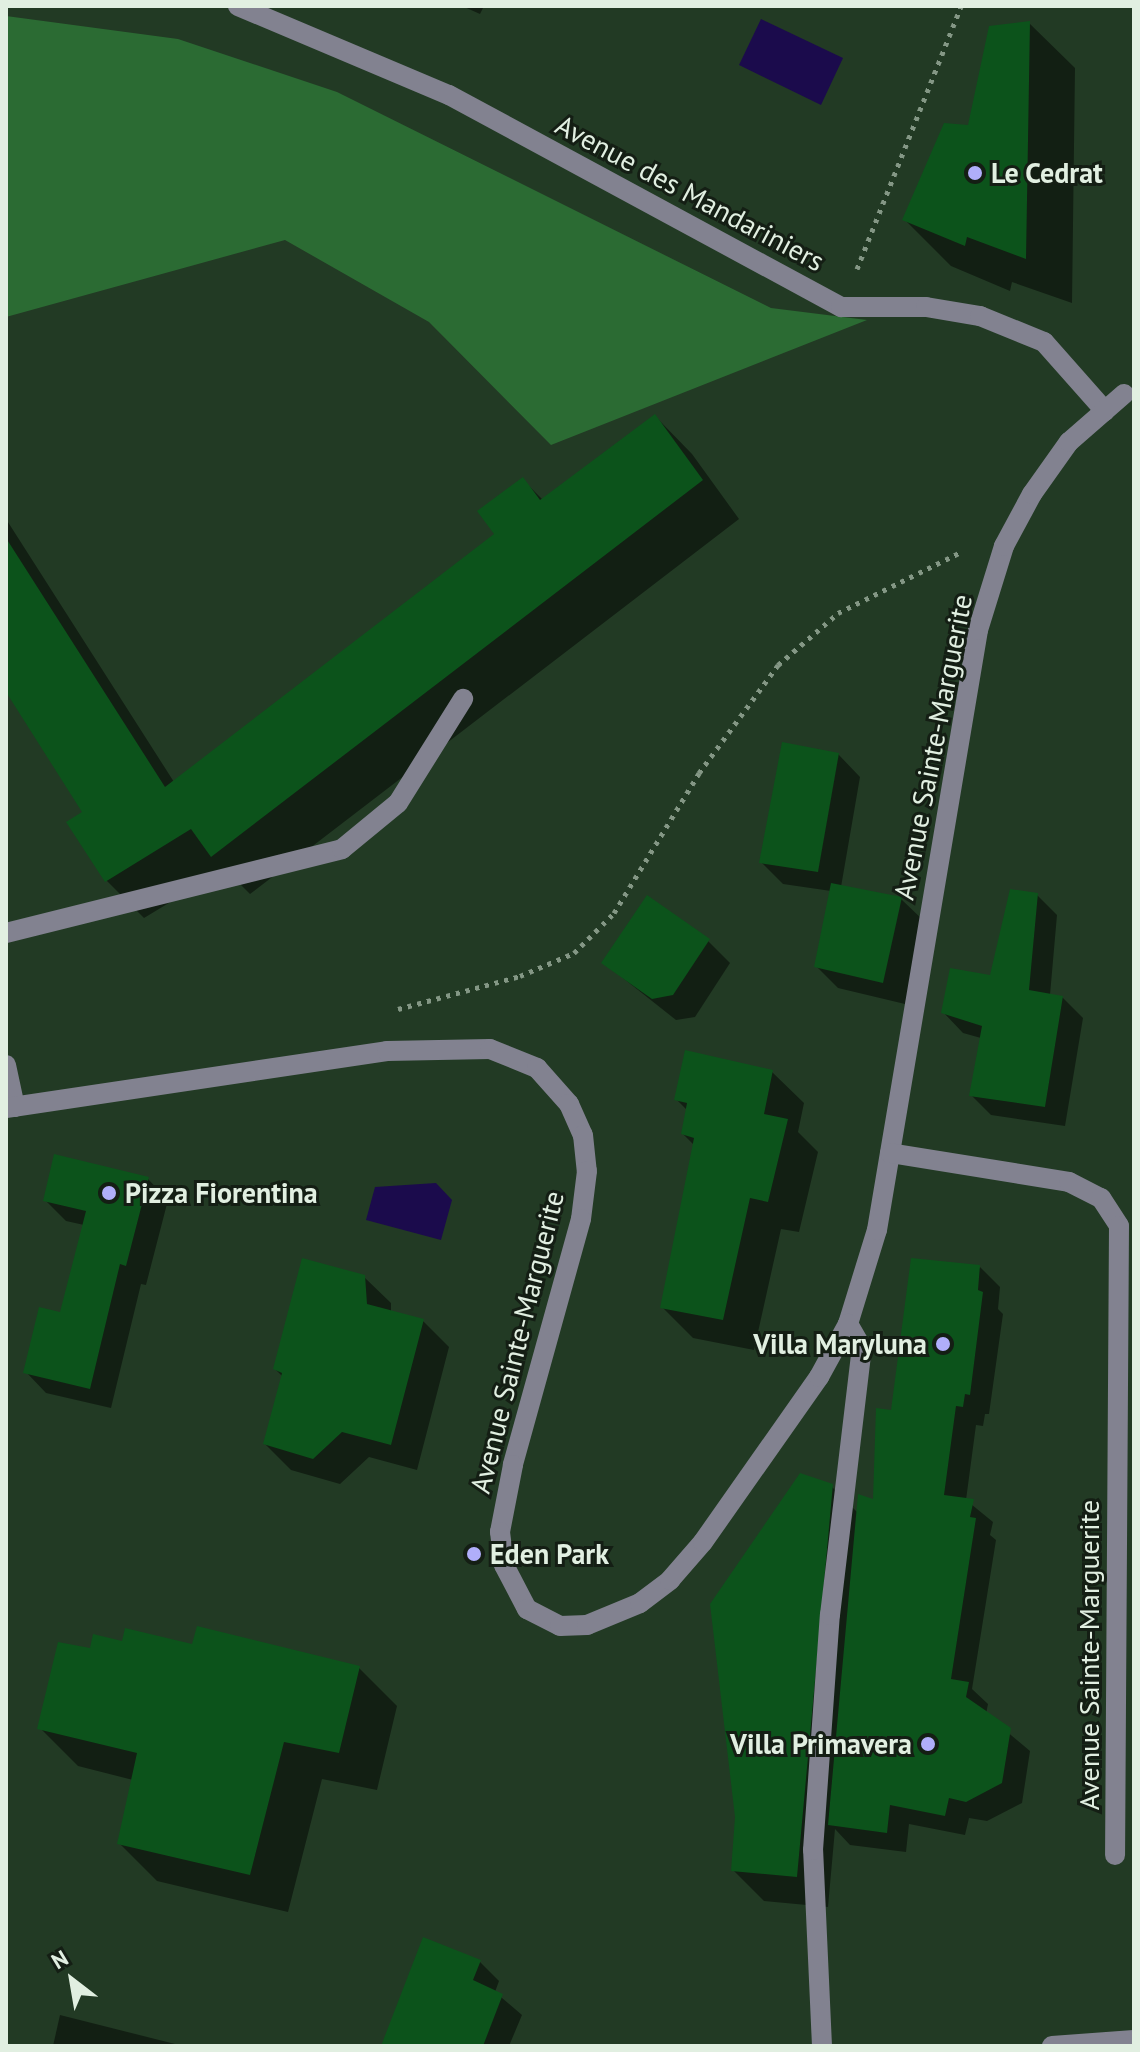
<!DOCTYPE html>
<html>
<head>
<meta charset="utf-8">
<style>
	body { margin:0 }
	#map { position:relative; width:1140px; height:2052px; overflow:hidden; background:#223a24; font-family:"PT Sans",sans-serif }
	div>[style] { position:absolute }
	.green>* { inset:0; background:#2b6b33 }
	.water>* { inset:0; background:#1b0b4c }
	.shadow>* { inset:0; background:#0007 }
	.building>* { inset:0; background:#0c531b }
	.path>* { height:5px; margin-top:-2.5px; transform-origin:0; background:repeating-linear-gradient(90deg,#849785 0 4px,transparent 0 10px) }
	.minor>* { height:20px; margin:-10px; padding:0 10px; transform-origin:10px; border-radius:10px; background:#828290 }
	.dots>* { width:22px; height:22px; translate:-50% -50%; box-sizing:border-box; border:4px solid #141e14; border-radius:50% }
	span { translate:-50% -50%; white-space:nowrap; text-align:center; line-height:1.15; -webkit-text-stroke:6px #141e14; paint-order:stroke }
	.poi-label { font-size:28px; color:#e1efe1; font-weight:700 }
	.left { translate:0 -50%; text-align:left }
	.right { translate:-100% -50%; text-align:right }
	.street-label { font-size:28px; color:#e1efe1 }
	.frame { position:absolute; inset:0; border:8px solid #e1efe1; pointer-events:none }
	.north { position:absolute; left:32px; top:1940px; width:80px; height:80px; -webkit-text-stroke:6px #141e14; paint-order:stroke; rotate:329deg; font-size:22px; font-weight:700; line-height:32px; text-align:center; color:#e1efe1 }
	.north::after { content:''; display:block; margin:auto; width:28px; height:36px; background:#e1efe1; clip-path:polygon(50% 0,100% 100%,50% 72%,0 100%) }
</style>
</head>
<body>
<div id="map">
	<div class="green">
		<div style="clip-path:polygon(6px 16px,178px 39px,337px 92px,771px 308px,867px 320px,551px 445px,429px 322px,285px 240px,6px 317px)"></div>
	</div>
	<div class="water">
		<div style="clip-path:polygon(761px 19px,843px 58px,821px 105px,739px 65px)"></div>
		<div style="clip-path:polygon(436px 1183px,452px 1200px,441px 1240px,366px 1220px,375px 1187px)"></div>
	</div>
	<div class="shadow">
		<div style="clip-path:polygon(462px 6px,484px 6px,480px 14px)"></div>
		<div style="clip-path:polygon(1029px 23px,1075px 68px,1072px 303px,1012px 282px,1010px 291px,951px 266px,905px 220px,969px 128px)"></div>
		<div style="clip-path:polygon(655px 416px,692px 454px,739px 519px,250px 894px,225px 869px,144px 918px,106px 880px,84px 813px,6px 688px,6px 519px,174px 782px,497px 535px,523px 480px,543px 500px)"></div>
		<div style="clip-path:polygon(838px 754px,860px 777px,841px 887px,901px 899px,924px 921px,905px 1004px,838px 988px,816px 966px,831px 891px,783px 884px,761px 862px)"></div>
		<div style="clip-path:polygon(1037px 895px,1057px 915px,1050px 995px,1062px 997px,1083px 1018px,1065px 1126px,991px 1115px,971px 1095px,981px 1038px,963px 1033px,943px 1012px,991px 978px)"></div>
		<div style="clip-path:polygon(708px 941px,730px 963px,695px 1017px,676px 1020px,604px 963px)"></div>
		<div style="clip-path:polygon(772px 1072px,804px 1103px,798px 1132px,818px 1152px,799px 1232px,781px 1229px,754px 1350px,693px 1338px,662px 1307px,694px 1145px,683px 1134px,688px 1111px,676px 1099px)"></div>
		<div style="clip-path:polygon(148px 1179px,168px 1200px,146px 1285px,141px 1284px,111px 1408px,46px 1393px,26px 1372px,61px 1314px,84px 1225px,66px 1221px,45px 1200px)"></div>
		<div style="clip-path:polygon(980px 1267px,1000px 1287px,998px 1309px,1003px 1314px,989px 1414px,985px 1414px,983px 1426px,976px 1425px,966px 1500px,993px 1522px,990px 1535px,996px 1540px,972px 1689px,988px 1704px,986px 1714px,1030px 1751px,1022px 1803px,987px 1821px,969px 1818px,965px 1835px,909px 1824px,906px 1852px,850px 1845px,835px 1829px,828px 1907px,764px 1901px,733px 1870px,831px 1486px,858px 1513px,875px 1502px,893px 1413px)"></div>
		<div style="clip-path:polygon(364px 1277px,391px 1303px,391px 1312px,423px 1321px,449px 1347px,417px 1470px,369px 1457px,340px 1484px,291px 1470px,265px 1444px,283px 1377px,275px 1369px)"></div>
		<div style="clip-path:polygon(124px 1643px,193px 1646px,359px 1668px,397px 1706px,377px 1790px,322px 1779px,288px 1912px,157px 1881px,119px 1843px,133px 1780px,78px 1766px,40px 1728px,91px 1651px)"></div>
		<div style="clip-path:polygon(480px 1962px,499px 1981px,495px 1992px,522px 2015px,509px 2046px,383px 2046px)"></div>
		<div style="clip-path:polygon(60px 2015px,179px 2045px,181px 2046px,53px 2046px)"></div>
	</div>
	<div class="building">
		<div style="clip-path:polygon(1030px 21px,1026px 259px,967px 237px,965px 246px,902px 220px,944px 123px,968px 125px,989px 26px)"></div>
		<div style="clip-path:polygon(655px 414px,703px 480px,211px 857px,191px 829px,105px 882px,66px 822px,82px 812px,6px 692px,6px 538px,165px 787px,494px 534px,477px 511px,523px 477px,540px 500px)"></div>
		<div style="clip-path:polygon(782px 742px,839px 753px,818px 872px,759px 863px)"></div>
		<div style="clip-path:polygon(831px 883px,902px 897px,883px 983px,814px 967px)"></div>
		<div style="clip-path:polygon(1010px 889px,1038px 893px,1029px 990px,1063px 996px,1045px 1107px,969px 1096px,982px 1026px,941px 1013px,950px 968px,990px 975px)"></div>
		<div style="clip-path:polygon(647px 895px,710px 939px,673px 995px,652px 999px,601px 963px)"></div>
		<div style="clip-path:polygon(685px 1050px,773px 1070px,764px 1114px,788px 1119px,768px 1202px,750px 1198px,723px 1320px,660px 1308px,694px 1138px,681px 1134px,687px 1103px,674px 1100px)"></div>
		<div style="clip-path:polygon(54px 1154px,149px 1177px,126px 1266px,120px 1264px,90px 1389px,23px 1373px,39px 1307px,60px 1312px,86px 1211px,43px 1201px)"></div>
		<div style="clip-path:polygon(302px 1258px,365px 1275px,367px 1304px,424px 1319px,391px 1445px,342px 1432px,313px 1459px,263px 1444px,282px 1373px,273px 1369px)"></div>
		<div style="clip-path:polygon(911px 1258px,980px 1265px,978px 1290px,983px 1292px,970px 1395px,965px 1394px,963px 1407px,956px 1406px,944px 1495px,974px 1499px,970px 1517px,976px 1518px,951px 1679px,969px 1682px,966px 1697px,1011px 1728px,1002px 1783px,966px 1802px,949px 1798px,945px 1816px,890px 1805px,887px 1833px,828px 1825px,858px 1494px,873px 1499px,876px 1408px,891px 1410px)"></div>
		<div style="clip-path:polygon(800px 1473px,833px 1484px,797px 1877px,731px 1871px,735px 1817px,710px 1604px)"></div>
		<div style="clip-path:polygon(197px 1626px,360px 1666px,339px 1753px,284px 1742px,250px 1875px,117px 1844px,137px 1753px,37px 1729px,58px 1642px,90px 1648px,93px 1634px,122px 1641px,125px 1628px,192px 1644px)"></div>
		<div style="clip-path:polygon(423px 1937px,481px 1960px,473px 1980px,503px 1994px,483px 2046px,381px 2046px)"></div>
	</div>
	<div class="path">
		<div style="left:857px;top:269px;width:283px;rotate:-68.4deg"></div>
		<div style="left:398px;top:1009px;width:126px;rotate:-15.1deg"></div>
		<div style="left:520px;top:976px;width:59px;rotate:-23.1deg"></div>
		<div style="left:574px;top:953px;width:57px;rotate:-45deg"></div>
		<div style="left:614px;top:913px;width:164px;rotate:-58.7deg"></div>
		<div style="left:699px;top:773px;width:134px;rotate:-53.8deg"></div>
		<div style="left:778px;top:665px;width:79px;rotate:-40.9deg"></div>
		<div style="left:838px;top:613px;width:135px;rotate:-26.4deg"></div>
	</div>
	<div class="minor">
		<div style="left:238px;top:6px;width:229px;rotate:22.9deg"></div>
		<div style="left:449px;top:95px;width:446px;rotate:28.4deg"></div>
		<div style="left:841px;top:307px;width:85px"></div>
		<div style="left:926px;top:307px;width:55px;rotate:9.5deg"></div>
		<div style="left:980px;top:316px;width:69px;rotate:22.1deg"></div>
		<div style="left:1044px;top:342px;width:92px;rotate:48.5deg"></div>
		<div style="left:6px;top:933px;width:346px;rotate:-14deg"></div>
		<div style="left:342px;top:849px;width:72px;rotate:-39.4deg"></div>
		<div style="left:398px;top:803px;width:123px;rotate:-58deg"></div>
		<div style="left:6px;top:1065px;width:43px;rotate:77.9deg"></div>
		<div style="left:6px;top:1108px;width:385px;rotate:-8.5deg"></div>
		<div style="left:387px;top:1051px;width:103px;rotate:-1.1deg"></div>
		<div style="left:490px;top:1049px;width:51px;rotate:22deg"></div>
		<div style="left:537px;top:1068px;width:48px;rotate:48.4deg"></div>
		<div style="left:569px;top:1104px;width:34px;rotate:66deg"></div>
		<div style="left:583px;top:1135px;width:36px;rotate:84deg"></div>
		<div style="left:587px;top:1171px;width:48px;rotate:97.1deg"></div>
		<div style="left:581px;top:1219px;width:255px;rotate:105.5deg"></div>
		<div style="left:513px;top:1465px;width:68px;rotate:101deg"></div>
		<div style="left:500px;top:1532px;width:33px;rotate:83deg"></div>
		<div style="left:504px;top:1565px;width:50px;rotate:62.4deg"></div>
		<div style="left:527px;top:1609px;width:37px;rotate:27deg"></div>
		<div style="left:560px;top:1626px;width:27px;rotate:-2deg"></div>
		<div style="left:587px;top:1625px;width:57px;rotate:-22.5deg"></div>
		<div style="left:640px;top:1603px;width:38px;rotate:-37deg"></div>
		<div style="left:670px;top:1580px;width:50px;rotate:-49deg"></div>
		<div style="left:703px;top:1542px;width:202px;rotate:-54.9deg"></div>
		<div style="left:819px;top:1377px;width:60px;rotate:-61.3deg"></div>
		<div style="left:848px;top:1324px;width:98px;rotate:-72.9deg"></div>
		<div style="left:877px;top:1230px;width:608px;rotate:-80.44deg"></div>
		<div style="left:978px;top:630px;width:88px;rotate:-72.8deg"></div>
		<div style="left:1004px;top:546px;width:59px;rotate:-61.7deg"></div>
		<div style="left:1032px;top:494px;width:64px;rotate:-54.6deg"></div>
		<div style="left:1069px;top:442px;width:73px;rotate:-41.1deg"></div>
		<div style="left:890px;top:1153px;width:181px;rotate:9.2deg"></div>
		<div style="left:1069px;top:1182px;width:36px;rotate:27deg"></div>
		<div style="left:1101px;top:1198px;width:33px;rotate:57deg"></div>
		<div style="left:1119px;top:1226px;width:629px;rotate:90.36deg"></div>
		<div style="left:822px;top:2046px;width:196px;rotate:-92.6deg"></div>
		<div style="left:813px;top:1850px;width:236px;rotate:-85.9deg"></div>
		<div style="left:830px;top:1615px;width:269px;rotate:-83.2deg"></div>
		<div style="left:862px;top:1348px;width:28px;rotate:-120deg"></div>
		<div style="left:1052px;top:2046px;width:82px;rotate:-4.2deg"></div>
	</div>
	<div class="dots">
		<div style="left:975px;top:173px;background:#b0aefa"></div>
		<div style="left:109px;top:1193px;background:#b0aefa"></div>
		<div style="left:943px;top:1344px;background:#b0aefa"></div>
		<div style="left:474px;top:1554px;background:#b0aefa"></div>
		<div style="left:928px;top:1744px;background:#b0aefa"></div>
	</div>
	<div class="poi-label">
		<span class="left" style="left:991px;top:173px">Le Cedrat</span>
		<span class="left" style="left:125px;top:1193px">Pizza Fiorentina</span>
		<span class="right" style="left:927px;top:1344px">Villa Maryluna</span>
		<span class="left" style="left:490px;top:1554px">Eden Park</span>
		<span class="right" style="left:912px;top:1744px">Villa Primavera</span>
	</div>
	<div class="street-label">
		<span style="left:690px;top:193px;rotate:28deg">Avenue des Mandariniers</span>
		<span style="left:933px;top:747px;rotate:-79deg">Avenue Sainte-Marguerite</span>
		<span style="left:517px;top:1342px;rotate:-76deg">Avenue Sainte-Marguerite</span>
		<span style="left:1089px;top:1655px;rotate:-90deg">Avenue Sainte-Marguerite</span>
	</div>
	<div class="frame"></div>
	<div class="north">N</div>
</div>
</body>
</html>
